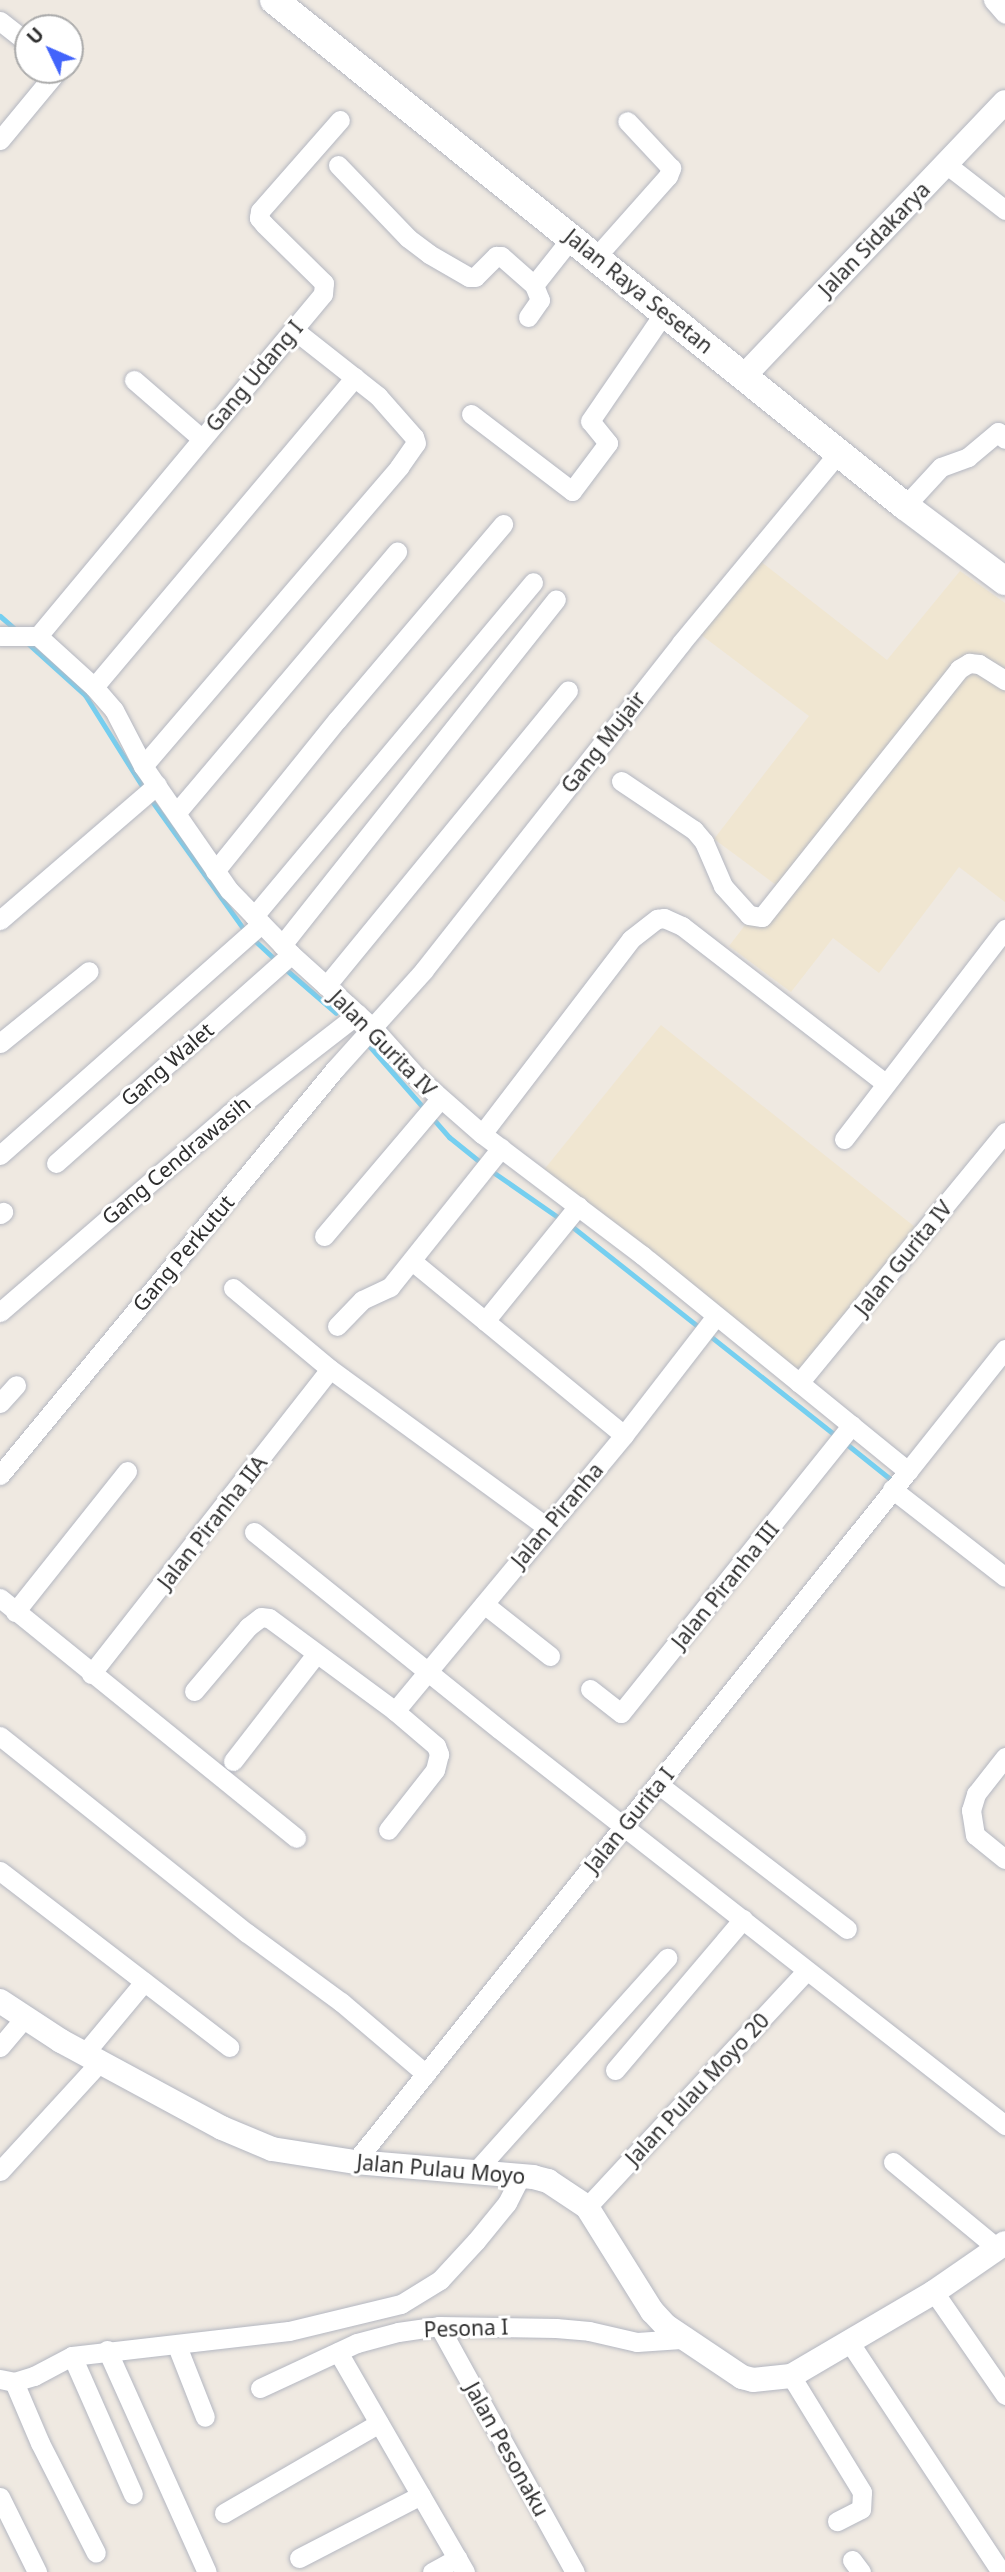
<!DOCTYPE html>
<html>
<head>
<meta charset="utf-8">
<style>
	body { margin:0 }
	#map { position:relative; width:1005px; height:2572px; overflow:hidden; background:#efe9e1; font-family:"Noto Sans",sans-serif }
	div>[style] { position:absolute }
	.education>* { inset:0; background:#f0e6d1 }
	.stream>* { height:5px; margin:-2.5px; padding:0 2.5px; transform-origin:2.5px; border-radius:2.5px; background:#75cff0 }
	.roads { filter:drop-shadow(0 0 2px #b4b7c1) drop-shadow(0 0 2px #b4b7c1) }
	.minor>* { height:19px; margin:-9.5px; padding:0 9.5px; transform-origin:9.5px; border-radius:9.5px; background:#fff }
	.tertiary>* { height:24px; margin:-12px; padding:0 12px; transform-origin:12px; border-radius:12px; background:#fff }
	.secondary>* { height:28px; margin:-14px; padding:0 14px; transform-origin:14px; border-radius:14px; background:#fff }
	span { translate:-50% -50%; white-space:nowrap; text-align:center; line-height:1.15; -webkit-text-stroke:6px #fff; paint-order:stroke }
	.street-label { font-size:21px; color:#2e2e2e }
	.north { position:absolute; left:14px; top:14px; width:70px; height:70px; box-sizing:border-box; background:#fff; border:2px solid #ababab; border-radius:50%; rotate:314deg; font-size:19px; font-weight:700; line-height:28px; text-align:center; color:#2e2e2e }
	.north::after { content:''; display:block; margin:auto; width:24px; height:32px; background:#4264fb; clip-path:polygon(50% 0,100% 100%,50% 72%,0 100%) }
</style>
</head>
<body>
<div id="map">
	<div class="education">
		<div style="clip-path:polygon(755px 557px,887px 660px,960px 571px,1005px 603px,1005px 902px,959px 867px,879px 973px,833px 938px,791px 992px,729px 946px,776px 885px,714px 839px,809px 716px,696px 631px)"></div>
		<div style="clip-path:polygon(661px 1025px,915px 1227px,797px 1372px,543px 1171px)"></div>
	</div>
	<div class="stream">
		<div style="left:0;top:616px;width:21px;rotate:41deg"></div>
		<div style="left:24px;top:640px;width:82px;rotate:42deg"></div>
		<div style="left:85px;top:695px;width:111px;rotate:57.9deg"></div>
		<div style="left:149px;top:797px;width:165px;rotate:54.4deg"></div>
		<div style="left:252px;top:938px;width:33px;rotate:43deg"></div>
		<div style="left:283px;top:967px;width:70px;rotate:41deg"></div>
		<div style="left:365px;top:1041px;width:128px;rotate:48.8deg"></div>
		<div style="left:449px;top:1137px;width:53px;rotate:38.8deg"></div>
		<div style="left:490px;top:1170px;width:88px;rotate:34.8deg"></div>
		<div style="left:570px;top:1225px;width:340px;rotate:38.4deg"></div>
		<div style="left:844px;top:1442px;width:64px;rotate:38.7deg"></div>
	</div>
	<div class="roads">
		<div class="minor">
			<div style="left:993px;top:0;width:18px;rotate:49deg"></div>
			<div style="left:0;top:21px;width:36px;rotate:38deg"></div>
			<div style="left:0;top:140px;width:91px;rotate:-50.4deg"></div>
			<div style="left:946px;top:164px;width:75px;rotate:37.9deg"></div>
			<div style="left:338px;top:165px;width:101px;rotate:46.2deg"></div>
			<div style="left:408px;top:238px;width:26px;rotate:37deg"></div>
			<div style="left:429px;top:254px;width:46px;rotate:29.9deg"></div>
			<div style="left:469px;top:277px;width:6px"></div>
			<div style="left:475px;top:277px;width:30px;rotate:-45deg"></div>
			<div style="left:496px;top:256px;width:5px"></div>
			<div style="left:501px;top:256px;width:44px;rotate:41.3deg"></div>
			<div style="left:534px;top:285px;width:61px;rotate:-51.6deg"></div>
			<div style="left:596px;top:257px;width:108px;rotate:-48.4deg"></div>
			<div style="left:668px;top:176px;width:9px;rotate:-69deg"></div>
			<div style="left:671px;top:168px;width:64px;rotate:-133.1deg"></div>
			<div style="left:528px;top:317px;width:21px;rotate:-55deg"></div>
			<div style="left:540px;top:300px;width:16px;rotate:-112deg"></div>
			<div style="left:134px;top:380px;width:89px;rotate:40.9deg"></div>
			<div style="left:471px;top:414px;width:127px;rotate:37.3deg"></div>
			<div style="left:572px;top:491px;width:60px;rotate:-53.1deg"></div>
			<div style="left:608px;top:443px;width:28px;rotate:-129deg"></div>
			<div style="left:590px;top:421px;width:131px;rotate:-55.6deg"></div>
			<div style="left:905px;top:506px;width:53px;rotate:-47.3deg"></div>
			<div style="left:941px;top:467px;width:29px;rotate:-20deg"></div>
			<div style="left:968px;top:457px;width:39px;rotate:-40deg"></div>
			<div style="left:998px;top:432px;width:10px;rotate:45deg"></div>
			<div style="left:0;top:636px;width:38px"></div>
			<div style="left:38px;top:636px;width:76px;rotate:42.3deg"></div>
			<div style="left:94px;top:687px;width:30px;rotate:49deg"></div>
			<div style="left:114px;top:710px;width:63px;rotate:62.6deg"></div>
			<div style="left:143px;top:766px;width:151px;rotate:55.3deg"></div>
			<div style="left:229px;top:890px;width:89px;rotate:45.9deg"></div>
			<div style="left:291px;top:954px;width:112px;rotate:42.1deg"></div>
			<div style="left:374px;top:1029px;width:66px;rotate:48.1deg"></div>
			<div style="left:418px;top:1078px;width:85px;rotate:41.2deg"></div>
			<div style="left:482px;top:1134px;width:201px;rotate:37.1deg"></div>
			<div style="left:642px;top:1255px;width:343px;rotate:39.1deg"></div>
			<div style="left:908px;top:1471px;width:885px;rotate:128.67deg"></div>
			<div style="left:38px;top:636px;width:445px;rotate:-50.2deg"></div>
			<div style="left:323px;top:294px;width:11px;rotate:-85deg"></div>
			<div style="left:324px;top:283px;width:84px;rotate:-135.5deg"></div>
			<div style="left:264px;top:224px;width:8px;rotate:-130deg"></div>
			<div style="left:259px;top:218px;width:7px;rotate:-82deg"></div>
			<div style="left:260px;top:211px;width:121px;rotate:-48.7deg"></div>
			<div style="left:94px;top:687px;width:405px;rotate:-49.9deg"></div>
			<div style="left:143px;top:766px;width:394px;rotate:-49.4deg"></div>
			<div style="left:399px;top:467px;width:29px;rotate:-55deg"></div>
			<div style="left:416px;top:443px;width:6px;rotate:-108deg"></div>
			<div style="left:414px;top:437px;width:55px;rotate:-131.3deg"></div>
			<div style="left:378px;top:396px;width:107px;rotate:-141.8deg"></div>
			<div style="left:621px;top:781px;width:88px;rotate:33.9deg"></div>
			<div style="left:694px;top:830px;width:16px;rotate:50deg"></div>
			<div style="left:704px;top:842px;width:48px;rotate:66.6deg"></div>
			<div style="left:723px;top:886px;width:39px;rotate:48deg"></div>
			<div style="left:749px;top:915px;width:13px;rotate:9deg"></div>
			<div style="left:762px;top:917px;width:317px;rotate:-51.5deg"></div>
			<div style="left:959px;top:669px;width:12px;rotate:-31deg"></div>
			<div style="left:969px;top:663px;width:10px;rotate:6deg"></div>
			<div style="left:979px;top:664px;width:31px;rotate:32deg"></div>
			<div style="left:177px;top:812px;width:341px;rotate:-49.8deg"></div>
			<div style="left:215px;top:871px;width:194px;rotate:-51.1deg"></div>
			<div style="left:337px;top:720px;width:257px;rotate:-49.7deg"></div>
			<div style="left:254px;top:916px;width:435px;rotate:-50.1deg"></div>
			<div style="left:0;top:920px;width:207px;rotate:-40.7deg"></div>
			<div style="left:282px;top:945px;width:441px;rotate:-51.6deg"></div>
			<div style="left:326px;top:986px;width:382px;rotate:-50.7deg"></div>
			<div style="left:0;top:1043px;width:114px;rotate:-39deg"></div>
			<div style="left:482px;top:1134px;width:245px;rotate:-52.6deg"></div>
			<div style="left:631px;top:939px;width:33px;rotate:-38deg"></div>
			<div style="left:657px;top:919px;width:7px;rotate:-8deg"></div>
			<div style="left:664px;top:918px;width:20px;rotate:24deg"></div>
			<div style="left:682px;top:926px;width:257px;rotate:37.7deg"></div>
			<div style="left:844px;top:1139px;width:265px;rotate:-52.5deg"></div>
			<div style="left:0;top:1155px;width:349px;rotate:-41.5deg"></div>
			<div style="left:56px;top:1163px;width:314px;rotate:-41.6deg"></div>
			<div style="left:0;top:1214px;width:4px;rotate:-34deg"></div>
			<div style="left:324px;top:1236px;width:180px;rotate:-49.7deg"></div>
			<div style="left:412px;top:1261px;width:274px;rotate:39.4deg"></div>
			<div style="left:233px;top:1288px;width:126px;rotate:39.9deg"></div>
			<div style="left:330px;top:1369px;width:268px;rotate:36.1deg"></div>
			<div style="left:0;top:1312px;width:303px;rotate:-40.8deg"></div>
			<div style="left:229px;top:1114px;width:163px;rotate:-37.8deg"></div>
			<div style="left:485px;top:1321px;width:148px;rotate:-51deg"></div>
			<div style="left:337px;top:1326px;width:36px;rotate:-46deg"></div>
			<div style="left:362px;top:1300px;width:31px;rotate:-25deg"></div>
			<div style="left:390px;top:1287px;width:178px;rotate:-51.4deg"></div>
			<div style="left:799px;top:1383px;width:325px;rotate:-50.6deg"></div>
			<div style="left:0;top:1403px;width:24px;rotate:-48deg"></div>
			<div style="left:908px;top:1471px;width:156px;rotate:-51.5deg"></div>
			<div style="left:0;top:1475px;width:526px;rotate:-50.47deg"></div>
			<div style="left:335px;top:1069px;width:133px;rotate:-48deg"></div>
			<div style="left:424px;top:970px;width:416px;rotate:-51.8deg"></div>
			<div style="left:681px;top:643px;width:246px;rotate:-50.4deg"></div>
			<div style="left:892px;top:1489px;width:143px;rotate:37.9deg"></div>
			<div style="left:254px;top:1532px;width:314px;rotate:38.8deg"></div>
			<div style="left:499px;top:1729px;width:643px;rotate:38.05deg"></div>
			<div style="left:0;top:1598px;width:381px;rotate:39deg"></div>
			<div style="left:484px;top:1604px;width:84px;rotate:38.2deg"></div>
			<div style="left:15px;top:1612px;width:180px;rotate:-51.5deg"></div>
			<div style="left:91px;top:1674px;width:387px;rotate:-51.9deg"></div>
			<div style="left:590px;top:1689px;width:39px;rotate:38deg"></div>
			<div style="left:621px;top:1713px;width:369px;rotate:-51.3deg"></div>
			<div style="left:194px;top:1691px;width:84px;rotate:-49.8deg"></div>
			<div style="left:248px;top:1627px;width:16px;rotate:-38deg"></div>
			<div style="left:261px;top:1617px;width:8px;rotate:7deg"></div>
			<div style="left:269px;top:1618px;width:157px;rotate:36.4deg"></div>
			<div style="left:395px;top:1711px;width:54px;rotate:40.5deg"></div>
			<div style="left:436px;top:1746px;width:9px;rotate:69deg"></div>
			<div style="left:439px;top:1754px;width:16px;rotate:104deg"></div>
			<div style="left:435px;top:1770px;width:76px;rotate:128.1deg"></div>
			<div style="left:395px;top:1711px;width:359px;rotate:-50.3deg"></div>
			<div style="left:624px;top:1435px;width:150px;rotate:-52.3deg"></div>
			<div style="left:0;top:1736px;width:316px;rotate:38.6deg"></div>
			<div style="left:247px;top:1933px;width:117px;rotate:36.3deg"></div>
			<div style="left:341px;top:2002px;width:111px;rotate:40.3deg"></div>
			<div style="left:1005px;top:1757px;width:47px;rotate:128.1deg"></div>
			<div style="left:976px;top:1794px;width:17px;rotate:107deg"></div>
			<div style="left:971px;top:1810px;width:25px;rotate:81deg"></div>
			<div style="left:975px;top:1835px;width:38px;rotate:39deg"></div>
			<div style="left:233px;top:1761px;width:135px;rotate:-52.2deg"></div>
			<div style="left:658px;top:1784px;width:238px;rotate:37.5deg"></div>
			<div style="left:0;top:1871px;width:289px;rotate:37.5deg"></div>
			<div style="left:0;top:2047px;width:39px;rotate:-50deg"></div>
			<div style="left:84px;top:2054px;width:94px;rotate:-50.2deg"></div>
			<div style="left:615px;top:2070px;width:198px;rotate:-49.7deg"></div>
			<div style="left:893px;top:2162px;width:136px;rotate:39.6deg"></div>
			<div style="left:0;top:2171px;width:148px;rotate:-47.5deg"></div>
			<div style="left:475px;top:2172px;width:288px;rotate:-48.1deg"></div>
			<div style="left:587px;top:2207px;width:322px;rotate:-47.1deg"></div>
			<div style="left:934px;top:2292px;width:125px;rotate:55.4deg"></div>
			<div style="left:439px;top:2326px;width:281px;rotate:61.1deg"></div>
			<div style="left:850px;top:2343px;width:274px;rotate:56.6deg"></div>
			<div style="left:177px;top:2346px;width:76px;rotate:68.5deg"></div>
			<div style="left:107px;top:2350px;width:243px;rotate:65.8deg"></div>
			<div style="left:338px;top:2352px;width:254px;rotate:60deg"></div>
			<div style="left:72px;top:2356px;width:151px;rotate:66.2deg"></div>
			<div style="left:791px;top:2376px;width:136px;rotate:58.5deg"></div>
			<div style="left:862px;top:2492px;width:17px;rotate:93deg"></div>
			<div style="left:861px;top:2509px;width:27px;rotate:153deg"></div>
			<div style="left:0;top:2379px;width:14px;rotate:12deg"></div>
			<div style="left:14px;top:2382px;width:21px;rotate:-17deg"></div>
			<div style="left:34px;top:2376px;width:43px;rotate:-27.8deg"></div>
			<div style="left:72px;top:2356px;width:218px;rotate:-6.6deg"></div>
			<div style="left:289px;top:2331px;width:115px;rotate:-13.6deg"></div>
			<div style="left:401px;top:2304px;width:46px;rotate:-31.6deg"></div>
			<div style="left:440px;top:2280px;width:53px;rotate:-47.3deg"></div>
			<div style="left:476px;top:2241px;width:49px;rotate:-50.8deg"></div>
			<div style="left:507px;top:2203px;width:30px;rotate:-63deg"></div>
			<div style="left:14px;top:2382px;width:66px;rotate:66.9deg"></div>
			<div style="left:40px;top:2443px;width:123px;rotate:63deg"></div>
			<div style="left:260px;top:2388px;width:107px;rotate:-24.9deg"></div>
			<div style="left:357px;top:2343px;width:42px;rotate:-15deg"></div>
			<div style="left:398px;top:2332px;width:41px;rotate:-8.3deg"></div>
			<div style="left:439px;top:2326px;width:117px;rotate:1deg"></div>
			<div style="left:556px;top:2328px;width:33px;rotate:5deg"></div>
			<div style="left:589px;top:2331px;width:49px;rotate:12.9deg"></div>
			<div style="left:637px;top:2342px;width:44px;rotate:-3.9deg"></div>
			<div style="left:0;top:2497px;width:84px;rotate:63.7deg"></div>
			<div style="left:224px;top:2513px;width:179px;rotate:-30.1deg"></div>
			<div style="left:299px;top:2558px;width:137px;rotate:-27.3deg"></div>
			<div style="left:852px;top:2560px;width:15px;rotate:53deg"></div>
			<div style="left:432px;top:2572px;width:29px;rotate:-29deg"></div>
		</div>
		<div class="tertiary">
			<div style="left:744px;top:376px;width:378px;rotate:-46.4deg"></div>
			<div style="left:0;top:2001px;width:73px;rotate:33.3deg"></div>
			<div style="left:61px;top:2041px;width:183px;rotate:28.4deg"></div>
			<div style="left:222px;top:2128px;width:54px;rotate:22.8deg"></div>
			<div style="left:272px;top:2149px;width:84px;rotate:8.9deg"></div>
			<div style="left:355px;top:2162px;width:179px;rotate:4.8deg"></div>
			<div style="left:533px;top:2177px;width:16px;rotate:15deg"></div>
			<div style="left:548px;top:2181px;width:47px;rotate:33.7deg"></div>
			<div style="left:587px;top:2207px;width:123px;rotate:58deg"></div>
			<div style="left:652px;top:2311px;width:21px;rotate:47deg"></div>
			<div style="left:666px;top:2326px;width:92px;rotate:33.9deg"></div>
			<div style="left:742px;top:2377px;width:11px;rotate:15deg"></div>
			<div style="left:753px;top:2380px;width:38px;rotate:-6deg"></div>
			<div style="left:791px;top:2376px;width:166px;rotate:-30.4deg"></div>
			<div style="left:934px;top:2292px;width:86px;rotate:-34.6deg"></div>
		</div>
		<div class="secondary">
			<div style="left:274px;top:0;width:809px;rotate:38.73deg"></div>
			<div style="left:905px;top:506px;width:125px;rotate:36.9deg"></div>
		</div>
	</div>
	<div class="street-label">
		<span style="left:874px;top:239px;rotate:-46deg">Jalan Sidakarya</span>
		<span style="left:639px;top:291px;rotate:39deg">Jalan Raya Sesetan</span>
		<span style="left:254px;top:376px;rotate:-50deg">Gang Udang I</span>
		<span style="left:603px;top:742px;rotate:-52deg">Gang Mujair</span>
		<span style="left:383px;top:1043px;rotate:45deg">Jalan Gurita IV</span>
		<span style="left:167px;top:1064px;rotate:-41deg">Gang Walet</span>
		<span style="left:176px;top:1160px;rotate:-40deg">Gang Cendrawasih</span>
		<span style="left:183px;top:1253px;rotate:-50deg">Gang Perkutut</span>
		<span style="left:903px;top:1258px;rotate:-51deg">Jalan Gurita IV</span>
		<span style="left:557px;top:1515px;rotate:-50deg">Jalan Piranha</span>
		<span style="left:212px;top:1522px;rotate:-52deg">Jalan Piranha IIA</span>
		<span style="left:725px;top:1585px;rotate:-51deg">Jalan Piranha III</span>
		<span style="left:629px;top:1820px;rotate:-51deg">Jalan Gurita I</span>
		<span style="left:697px;top:2089px;rotate:-47deg">Jalan Pulau Moyo 20</span>
		<span style="left:441px;top:2169px;rotate:5deg">Jalan Pulau Moyo</span>
		<span style="left:466px;top:2328px;rotate:-2deg">Pesona I</span>
		<span style="left:507px;top:2449px;rotate:61deg">Jalan Pesonaku</span>
	</div>
	<div class="north">U</div>
</div>
</body>
</html>
